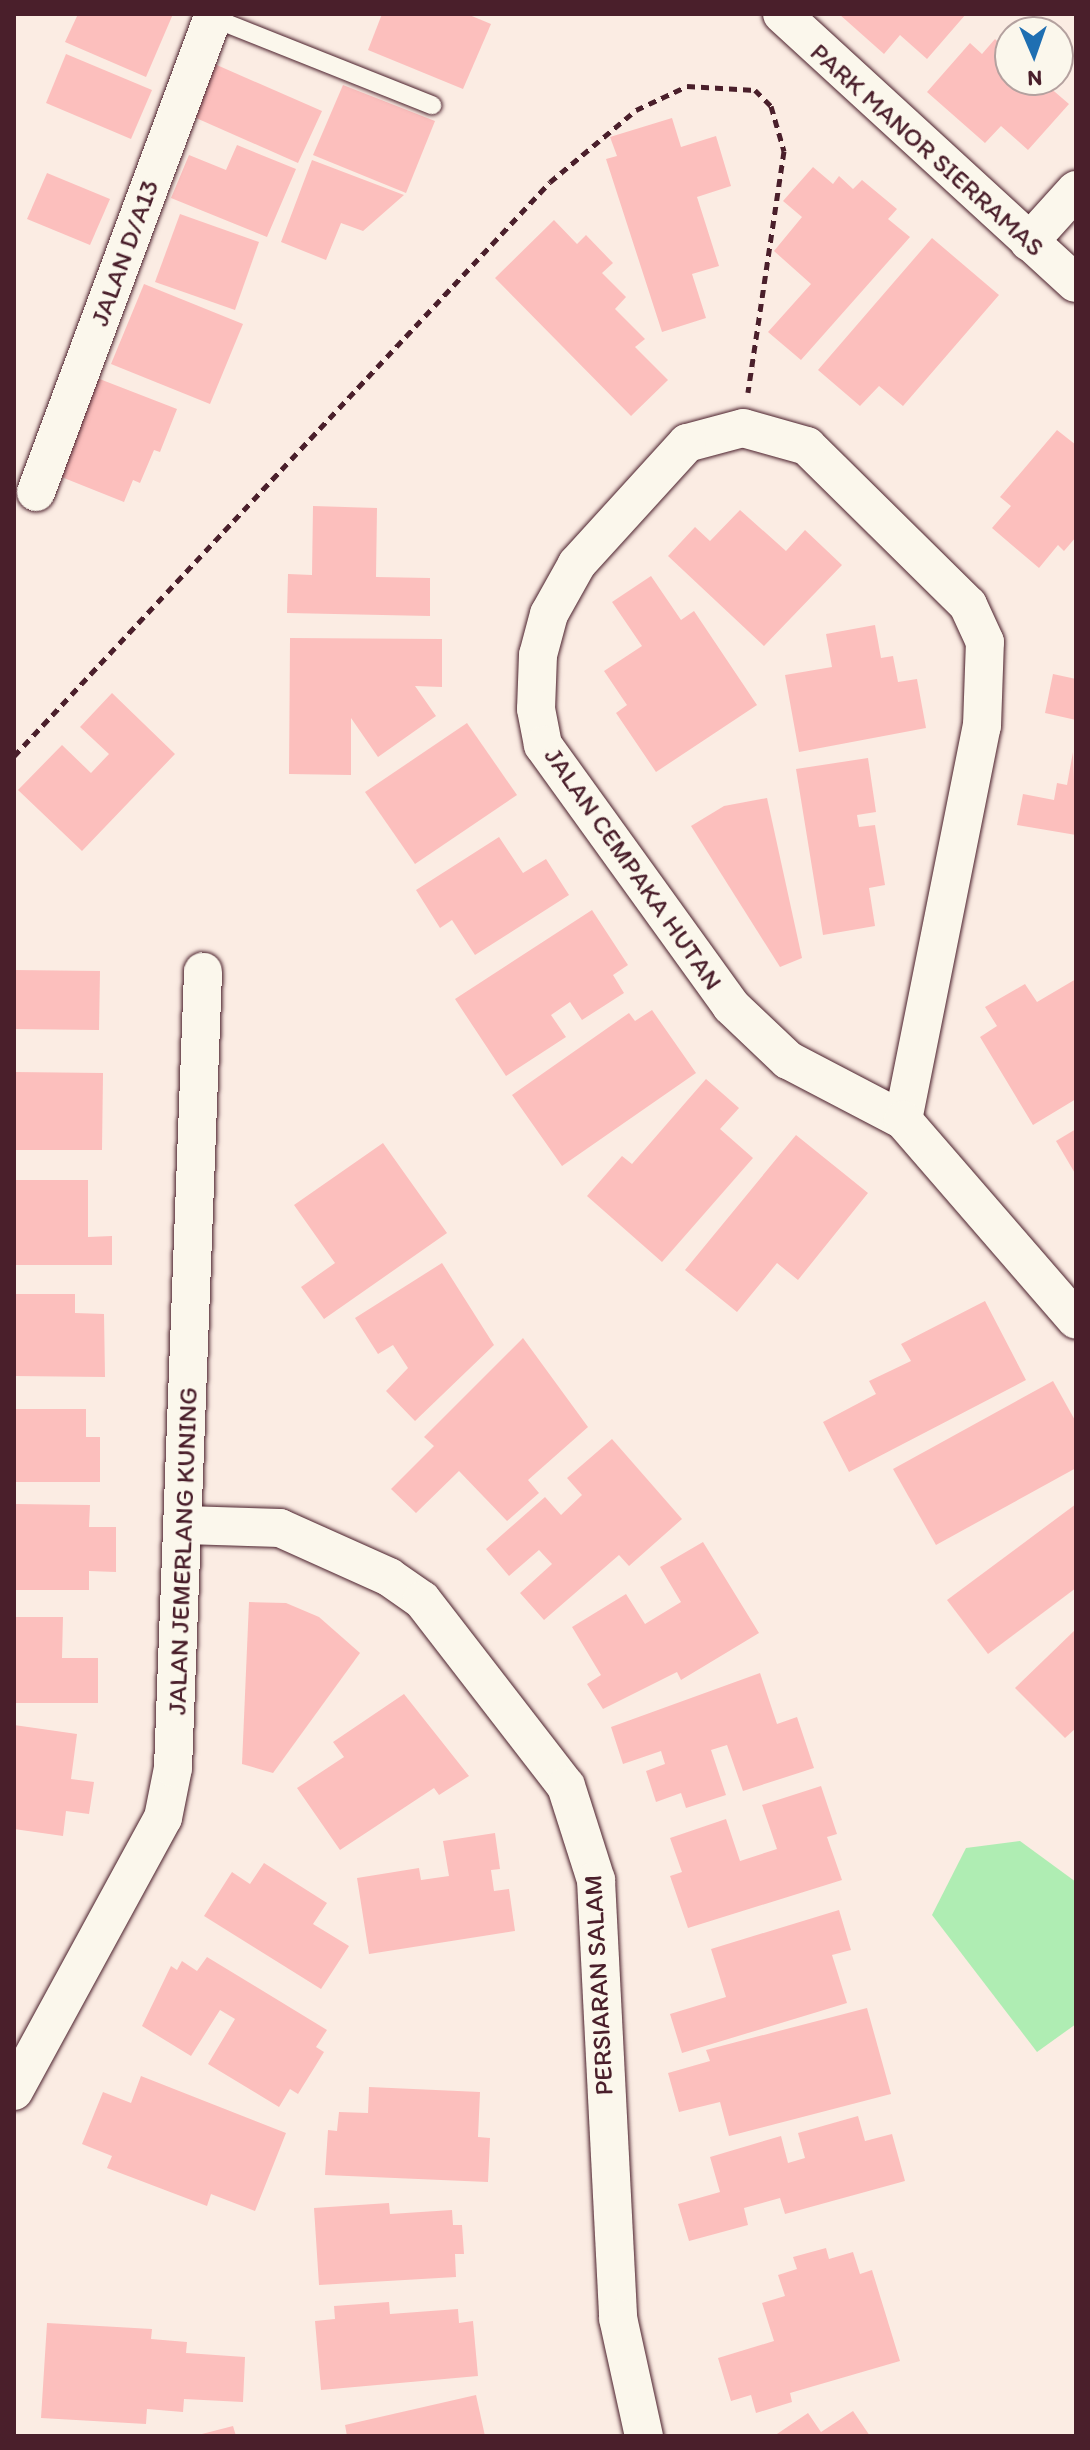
<!DOCTYPE html>
<html>
<head>
<meta charset="utf-8">
<style>
	body { margin:0 }
	#map { position:relative; width:1090px; height:2450px; overflow:hidden; background:#fbece3; font-family:Itim,sans-serif }
	div>[style] { position:absolute }
	.green>* { inset:0; background:#afedb3 }
	.building>* { inset:0; background:#fcbfbd }
	.path>* { height:5px; margin-top:-2.5px; transform-origin:0; background:repeating-linear-gradient(90deg,#4a1f2b 0 8px,transparent 0 14px) }
	.roads { filter:drop-shadow(0 0 2px #4a1f2b) drop-shadow(0 0 2px #4a1f2b) }
	.lane>* { height:18px; margin:-9px; padding:0 9px; transform-origin:9px; border-radius:9px; background:#fbf7ec }
	.street>* { height:38px; margin:-19px; padding:0 19px; transform-origin:19px; border-radius:19px; background:#fbf7ec }
	span { translate:-50% -50%; white-space:nowrap; text-align:center; line-height:1.15; -webkit-text-stroke:6px #fbf7ec; paint-order:stroke }
	.street-label { font-size:26px; color:#4a1f2b }
	.frame { position:absolute; inset:0; border:16px solid #4a1f2b; pointer-events:none }
	.north { position:absolute; left:994px; top:16px; width:80px; height:80px; box-sizing:border-box; background:#fbf7ec; border:2px solid #b4a19f; border-radius:50%; rotate:178deg; font-size:22px; font-weight:700; line-height:32px; text-align:center; color:#4a1f2b }
	.north::after { content:''; display:block; margin:auto; width:28px; height:36px; background:#1f6fb2; clip-path:polygon(50% 0,100% 100%,50% 72%,0 100%) }
</style>
</head>
<body>
<div id="map">
	<div class="green">
		<div style="clip-path:polygon(1020px 1841px,1076px 1882px,1076px 2024px,1037px 2052px,932px 1915px,966px 1848px)"></div>
	</div>
	<div class="building">
		<div style="clip-path:polygon(78px 14px,173px 14px,146px 77px,65px 42px)"></div>
		<div style="clip-path:polygon(382px 14px,467px 14px,491px 24px,463px 89px,368px 50px)"></div>
		<div style="clip-path:polygon(839px 14px,966px 14px,927px 59px,900px 35px,884px 54px)"></div>
		<div style="clip-path:polygon(995px 39px,1010px 53px,1010px 80px,1041px 80px,1069px 104px,1028px 150px,1001px 126px,985px 143px,927px 92px,970px 43px,982px 54px)"></div>
		<div style="clip-path:polygon(66px 54px,152px 90px,131px 139px,46px 103px)"></div>
		<div style="clip-path:polygon(210px 62px,322px 111px,298px 163px,187px 114px)"></div>
		<div style="clip-path:polygon(343px 85px,435px 121px,406px 193px,313px 155px)"></div>
		<div style="clip-path:polygon(672px 118px,681px 147px,716px 136px,731px 186px,697px 197px,719px 266px,692px 274px,706px 318px,662px 332px,606px 159px,617px 156px,610px 137px)"></div>
		<div style="clip-path:polygon(237px 145px,296px 169px,267px 237px,171px 198px,189px 155px,226px 170px)"></div>
		<div style="clip-path:polygon(312px 160px,404px 195px,363px 231px,341px 223px,326px 260px,281px 242px)"></div>
		<div style="clip-path:polygon(813px 167px,833px 184px,839px 176px,853px 189px,862px 180px,897px 209px,888px 219px,910px 237px,801px 360px,768px 332px,811px 284px,774px 251px,802px 217px,783px 201px)"></div>
		<div style="clip-path:polygon(47px 173px,110px 199px,90px 245px,27px 219px)"></div>
		<div style="clip-path:polygon(180px 214px,259px 242px,235px 310px,155px 282px)"></div>
		<div style="clip-path:polygon(554px 220px,577px 244px,586px 235px,613px 263px,602px 273px,626px 297px,615px 309px,645px 339px,635px 347px,668px 380px,631px 416px,495px 278px)"></div>
		<div style="clip-path:polygon(932px 238px,999px 295px,903px 406px,879px 386px,860px 406px,818px 370px)"></div>
		<div style="clip-path:polygon(144px 284px,243px 324px,210px 404px,111px 364px)"></div>
		<div style="clip-path:polygon(97px 378px,177px 409px,160px 452px,154px 450px,140px 483px,133px 480px,124px 502px,59px 476px)"></div>
		<div style="clip-path:polygon(1057px 430px,1076px 445px,1076px 537px,1064px 551px,1058px 545px,1039px 568px,992px 528px,1011px 506px,1000px 497px)"></div>
		<div style="clip-path:polygon(313px 506px,377px 508px,376px 577px,430px 578px,430px 616px,287px 613px,288px 574px,312px 575px)"></div>
		<div style="clip-path:polygon(740px 510px,786px 551px,805px 530px,842px 565px,764px 646px,668px 556px,695px 527px,710px 541px)"></div>
		<div style="clip-path:polygon(651px 576px,681px 620px,694px 611px,757px 705px,656px 772px,616px 713px,627px 705px,604px 671px,642px 646px,612px 602px)"></div>
		<div style="clip-path:polygon(875px 625px,881px 658px,893px 656px,898px 682px,917px 679px,926px 728px,799px 752px,785px 675px,832px 667px,826px 634px)"></div>
		<div style="clip-path:polygon(290px 638px,442px 639px,442px 687px,415px 686px,436px 716px,378px 757px,351px 718px,351px 775px,289px 774px)"></div>
		<div style="clip-path:polygon(1053px 674px,1076px 679px,1076px 720px,1045px 713px)"></div>
		<div style="clip-path:polygon(112px 693px,175px 754px,82px 851px,18px 790px,62px 745px,91px 773px,109px 754px,80px 727px)"></div>
		<div style="clip-path:polygon(467px 723px,517px 795px,415px 864px,365px 792px)"></div>
		<div style="clip-path:polygon(1073px 752px,1076px 835px,1017px 825px,1023px 794px,1054px 800px,1057px 783px,1067px 785px)"></div>
		<div style="clip-path:polygon(868px 758px,876px 812px,857px 815px,859px 827px,875px 825px,885px 885px,869px 888px,875px 926px,823px 935px,796px 769px)"></div>
		<div style="clip-path:polygon(767px 798px,802px 958px,780px 967px,691px 826px,724px 806px)"></div>
		<div style="clip-path:polygon(499px 837px,523px 873px,546px 859px,569px 895px,475px 955px,452px 920px,440px 928px,416px 890px)"></div>
		<div style="clip-path:polygon(592px 910px,628px 965px,613px 975px,624px 993px,582px 1020px,570px 1002px,551px 1015px,566px 1037px,506px 1076px,455px 999px)"></div>
		<div style="clip-path:polygon(14px 970px,100px 971px,99px 1030px,14px 1029px)"></div>
		<div style="clip-path:polygon(1076px 979px,1076px 1099px,1033px 1125px,980px 1037px,997px 1026px,985px 1007px,1025px 984px,1037px 1002px)"></div>
		<div style="clip-path:polygon(652px 1010px,696px 1073px,562px 1166px,512px 1095px,629px 1013px,635px 1021px)"></div>
		<div style="clip-path:polygon(14px 1072px,103px 1073px,102px 1150px,14px 1150px)"></div>
		<div style="clip-path:polygon(706px 1079px,739px 1108px,720px 1129px,753px 1158px,662px 1262px,587px 1196px,622px 1156px,632px 1164px)"></div>
		<div style="clip-path:polygon(1076px 1129px,1076px 1175px,1056px 1141px)"></div>
		<div style="clip-path:polygon(796px 1135px,868px 1193px,798px 1280px,777px 1263px,737px 1312px,685px 1270px)"></div>
		<div style="clip-path:polygon(383px 1143px,447px 1233px,324px 1319px,301px 1287px,335px 1263px,294px 1205px)"></div>
		<div style="clip-path:polygon(14px 1180px,88px 1180px,88px 1237px,112px 1236px,112px 1265px,14px 1265px)"></div>
		<div style="clip-path:polygon(442px 1263px,494px 1345px,415px 1421px,386px 1391px,408px 1368px,393px 1345px,378px 1354px,355px 1318px)"></div>
		<div style="clip-path:polygon(14px 1294px,75px 1294px,75px 1313px,104px 1314px,105px 1377px,14px 1376px)"></div>
		<div style="clip-path:polygon(985px 1301px,1026px 1380px,849px 1472px,823px 1422px,876px 1394px,869px 1381px,911px 1361px,901px 1344px)"></div>
		<div style="clip-path:polygon(523px 1338px,588px 1427px,528px 1480px,539px 1493px,507px 1521px,459px 1471px,416px 1513px,391px 1489px,434px 1446px,424px 1437px)"></div>
		<div style="clip-path:polygon(1053px 1381px,1076px 1422px,1076px 1468px,936px 1545px,893px 1469px)"></div>
		<div style="clip-path:polygon(14px 1409px,86px 1409px,86px 1437px,100px 1437px,100px 1482px,14px 1482px)"></div>
		<div style="clip-path:polygon(612px 1439px,682px 1519px,629px 1566px,619px 1555px,544px 1620px,520px 1593px,552px 1564px,539px 1550px,509px 1576px,486px 1549px,545px 1497px,561px 1515px,582px 1495px,567px 1478px)"></div>
		<div style="clip-path:polygon(14px 1504px,90px 1505px,89px 1527px,116px 1527px,116px 1572px,89px 1571px,89px 1590px,14px 1590px)"></div>
		<div style="clip-path:polygon(1076px 1504px,1076px 1588px,988px 1654px,947px 1600px)"></div>
		<div style="clip-path:polygon(703px 1542px,759px 1633px,681px 1680px,677px 1672px,603px 1709px,587px 1684px,601px 1675px,572px 1627px,626px 1594px,645px 1624px,681px 1602px,660px 1567px)"></div>
		<div style="clip-path:polygon(249px 1602px,286px 1603px,319px 1617px,360px 1653px,273px 1773px,242px 1764px)"></div>
		<div style="clip-path:polygon(14px 1617px,63px 1617px,62px 1658px,98px 1658px,98px 1703px,14px 1703px)"></div>
		<div style="clip-path:polygon(1076px 1629px,1076px 1728px,1065px 1738px,1015px 1688px)"></div>
		<div style="clip-path:polygon(760px 1673px,777px 1724px,797px 1717px,814px 1768px,743px 1791px,727px 1745px,711px 1750px,726px 1795px,686px 1808px,681px 1793px,656px 1802px,646px 1771px,665px 1764px,661px 1751px,623px 1764px,611px 1727px)"></div>
		<div style="clip-path:polygon(404px 1694px,469px 1776px,439px 1795px,434px 1788px,340px 1850px,297px 1788px,344px 1757px,333px 1742px)"></div>
		<div style="clip-path:polygon(14px 1725px,77px 1734px,71px 1779px,94px 1782px,89px 1814px,66px 1811px,63px 1836px,14px 1829px)"></div>
		<div style="clip-path:polygon(821px 1786px,837px 1834px,827px 1837px,842px 1880px,688px 1928px,670px 1876px,682px 1872px,670px 1838px,726px 1819px,740px 1861px,777px 1849px,762px 1805px)"></div>
		<div style="clip-path:polygon(495px 1833px,500px 1869px,491px 1870px,494px 1891px,509px 1889px,515px 1931px,369px 1954px,357px 1878px,419px 1868px,421px 1880px,449px 1876px,443px 1841px)"></div>
		<div style="clip-path:polygon(264px 1863px,327px 1903px,313px 1924px,349px 1946px,321px 1989px,204px 1916px,232px 1872px,250px 1884px)"></div>
		<div style="clip-path:polygon(839px 1910px,851px 1950px,832px 1955px,847px 2003px,682px 2053px,670px 2014px,726px 1997px,711px 1949px)"></div>
		<div style="clip-path:polygon(207px 1957px,327px 2030px,316px 2047px,324px 2052px,298px 2094px,290px 2089px,279px 2107px,208px 2064px,235px 2019px,220px 2010px,191px 2056px,142px 2026px,171px 1966px,177px 1970px,182px 1961px,197px 1971px)"></div>
		<div style="clip-path:polygon(867px 2008px,891px 2094px,729px 2136px,720px 2102px,679px 2112px,668px 2073px,710px 2061px,706px 2050px)"></div>
		<div style="clip-path:polygon(141px 2076px,286px 2133px,255px 2211px,211px 2194px,207px 2206px,107px 2168px,112px 2156px,82px 2144px,103px 2092px,131px 2103px)"></div>
		<div style="clip-path:polygon(369px 2087px,480px 2092px,478px 2137px,490px 2138px,488px 2182px,325px 2175px,328px 2130px,337px 2131px,339px 2112px,368px 2113px)"></div>
		<div style="clip-path:polygon(858px 2116px,865px 2141px,892px 2134px,905px 2181px,785px 2214px,780px 2198px,744px 2208px,748px 2225px,689px 2241px,678px 2204px,720px 2192px,710px 2157px,781px 2136px,788px 2163px,805px 2158px,798px 2133px)"></div>
		<div style="clip-path:polygon(389px 2203px,390px 2214px,452px 2210px,453px 2225px,462px 2225px,464px 2254px,455px 2254px,456px 2277px,319px 2285px,314px 2208px)"></div>
		<div style="clip-path:polygon(826px 2248px,829px 2259px,853px 2252px,860px 2274px,872px 2270px,900px 2361px,790px 2393px,792px 2402px,756px 2413px,751px 2395px,731px 2401px,718px 2358px,774px 2341px,762px 2303px,785px 2296px,778px 2275px,797px 2269px,793px 2257px)"></div>
		<div style="clip-path:polygon(389px 2302px,390px 2314px,458px 2309px,459px 2323px,473px 2321px,478px 2376px,321px 2390px,315px 2321px,335px 2319px,334px 2306px)"></div>
		<div style="clip-path:polygon(47px 2323px,152px 2329px,151px 2339px,187px 2342px,186px 2353px,245px 2357px,243px 2402px,184px 2399px,183px 2412px,147px 2409px,146px 2424px,41px 2418px)"></div>
		<div style="clip-path:polygon(476px 2395px,485px 2436px,347px 2436px,345px 2425px)"></div>
		<div style="clip-path:polygon(853px 2411px,870px 2436px,774px 2436px,808px 2413px,821px 2432px)"></div>
		<div style="clip-path:polygon(233px 2426px,236px 2436px,198px 2436px,198px 2435px)"></div>
	</div>
	<div class="path">
		<div style="left:14px;top:756px;width:785px;rotate:-46.96deg"></div>
		<div style="left:550px;top:182px;width:112px;rotate:-39.9deg"></div>
		<div style="left:636px;top:110px;width:56px;rotate:-25.2deg"></div>
		<div style="left:687px;top:86px;width:68px;rotate:3.4deg"></div>
		<div style="left:755px;top:90px;width:23px;rotate:45deg"></div>
		<div style="left:771px;top:106px;width:47px;rotate:73.9deg"></div>
		<div style="left:784px;top:151px;width:244px;rotate:98.5deg"></div>
	</div>
	<div class="roads">
		<div class="lane">
			<div style="left:213px;top:18px;width:236px;rotate:21.7deg"></div>
		</div>
		<div class="street">
			<div style="left:782px;top:14px;width:398px;rotate:42.5deg"></div>
			<div style="left:1029px;top:242px;width:70px;rotate:-47.9deg"></div>
			<div style="left:36px;top:492px;width:510px;rotate:-69.58deg"></div>
			<div style="left:903px;top:1120px;width:402px;rotate:-78.7deg"></div>
			<div style="left:982px;top:726px;width:84px;rotate:-88deg"></div>
			<div style="left:985px;top:642px;width:41px;rotate:-114.7deg"></div>
			<div style="left:968px;top:605px;width:226px;rotate:-135.4deg"></div>
			<div style="left:807px;top:446px;width:66px;rotate:-164.3deg"></div>
			<div style="left:743px;top:428px;width:58px;rotate:165deg"></div>
			<div style="left:687px;top:443px;width:164px;rotate:132.3deg"></div>
			<div style="left:577px;top:564px;width:57px;rotate:119.2deg"></div>
			<div style="left:549px;top:614px;width:42px;rotate:105deg"></div>
			<div style="left:538px;top:655px;width:54px;rotate:92.1deg"></div>
			<div style="left:536px;top:709px;width:37px;rotate:79deg"></div>
			<div style="left:543px;top:745px;width:322px;rotate:54.2deg"></div>
			<div style="left:731px;top:1006px;width:79px;rotate:43.5deg"></div>
			<div style="left:788px;top:1060px;width:130px;rotate:27.6deg"></div>
			<div style="left:903px;top:1120px;width:264px;rotate:49.1deg"></div>
			<div style="left:185px;top:1525px;width:95px;rotate:1.8deg"></div>
			<div style="left:280px;top:1528px;width:120px;rotate:24.2deg"></div>
			<div style="left:389px;top:1577px;width:40px;rotate:34.9deg"></div>
			<div style="left:422px;top:1600px;width:235px;rotate:52.3deg"></div>
			<div style="left:566px;top:1786px;width:99px;rotate:72.3deg"></div>
			<div style="left:596px;top:1880px;width:439px;rotate:87.1deg"></div>
			<div style="left:618px;top:2318px;width:121px;rotate:77.6deg"></div>
			<div style="left:14px;top:2091px;width:311px;rotate:-61.4deg"></div>
			<div style="left:163px;top:1818px;width:51px;rotate:-78.7deg"></div>
			<div style="left:173px;top:1768px;width:797px;rotate:-87.84deg"></div>
		</div>
	</div>
	<div class="street-label">
		<span style="left:927px;top:150px;rotate:42deg">PARK MANOR SIERRAMAS</span>
		<span style="left:125px;top:253px;rotate:-70deg">JALAN D/A13</span>
		<span style="left:633px;top:869px;rotate:55deg">JALAN CEMPAKA HUTAN</span>
		<span style="left:183px;top:1551px;rotate:-88deg">JALAN JEMERLANG KUNING</span>
		<span style="left:599px;top:1985px;rotate:-93deg">PERSIARAN SALAM</span>
	</div>
	<div class="frame"></div>
	<div class="north">N</div>
</div>
</body>
</html>
